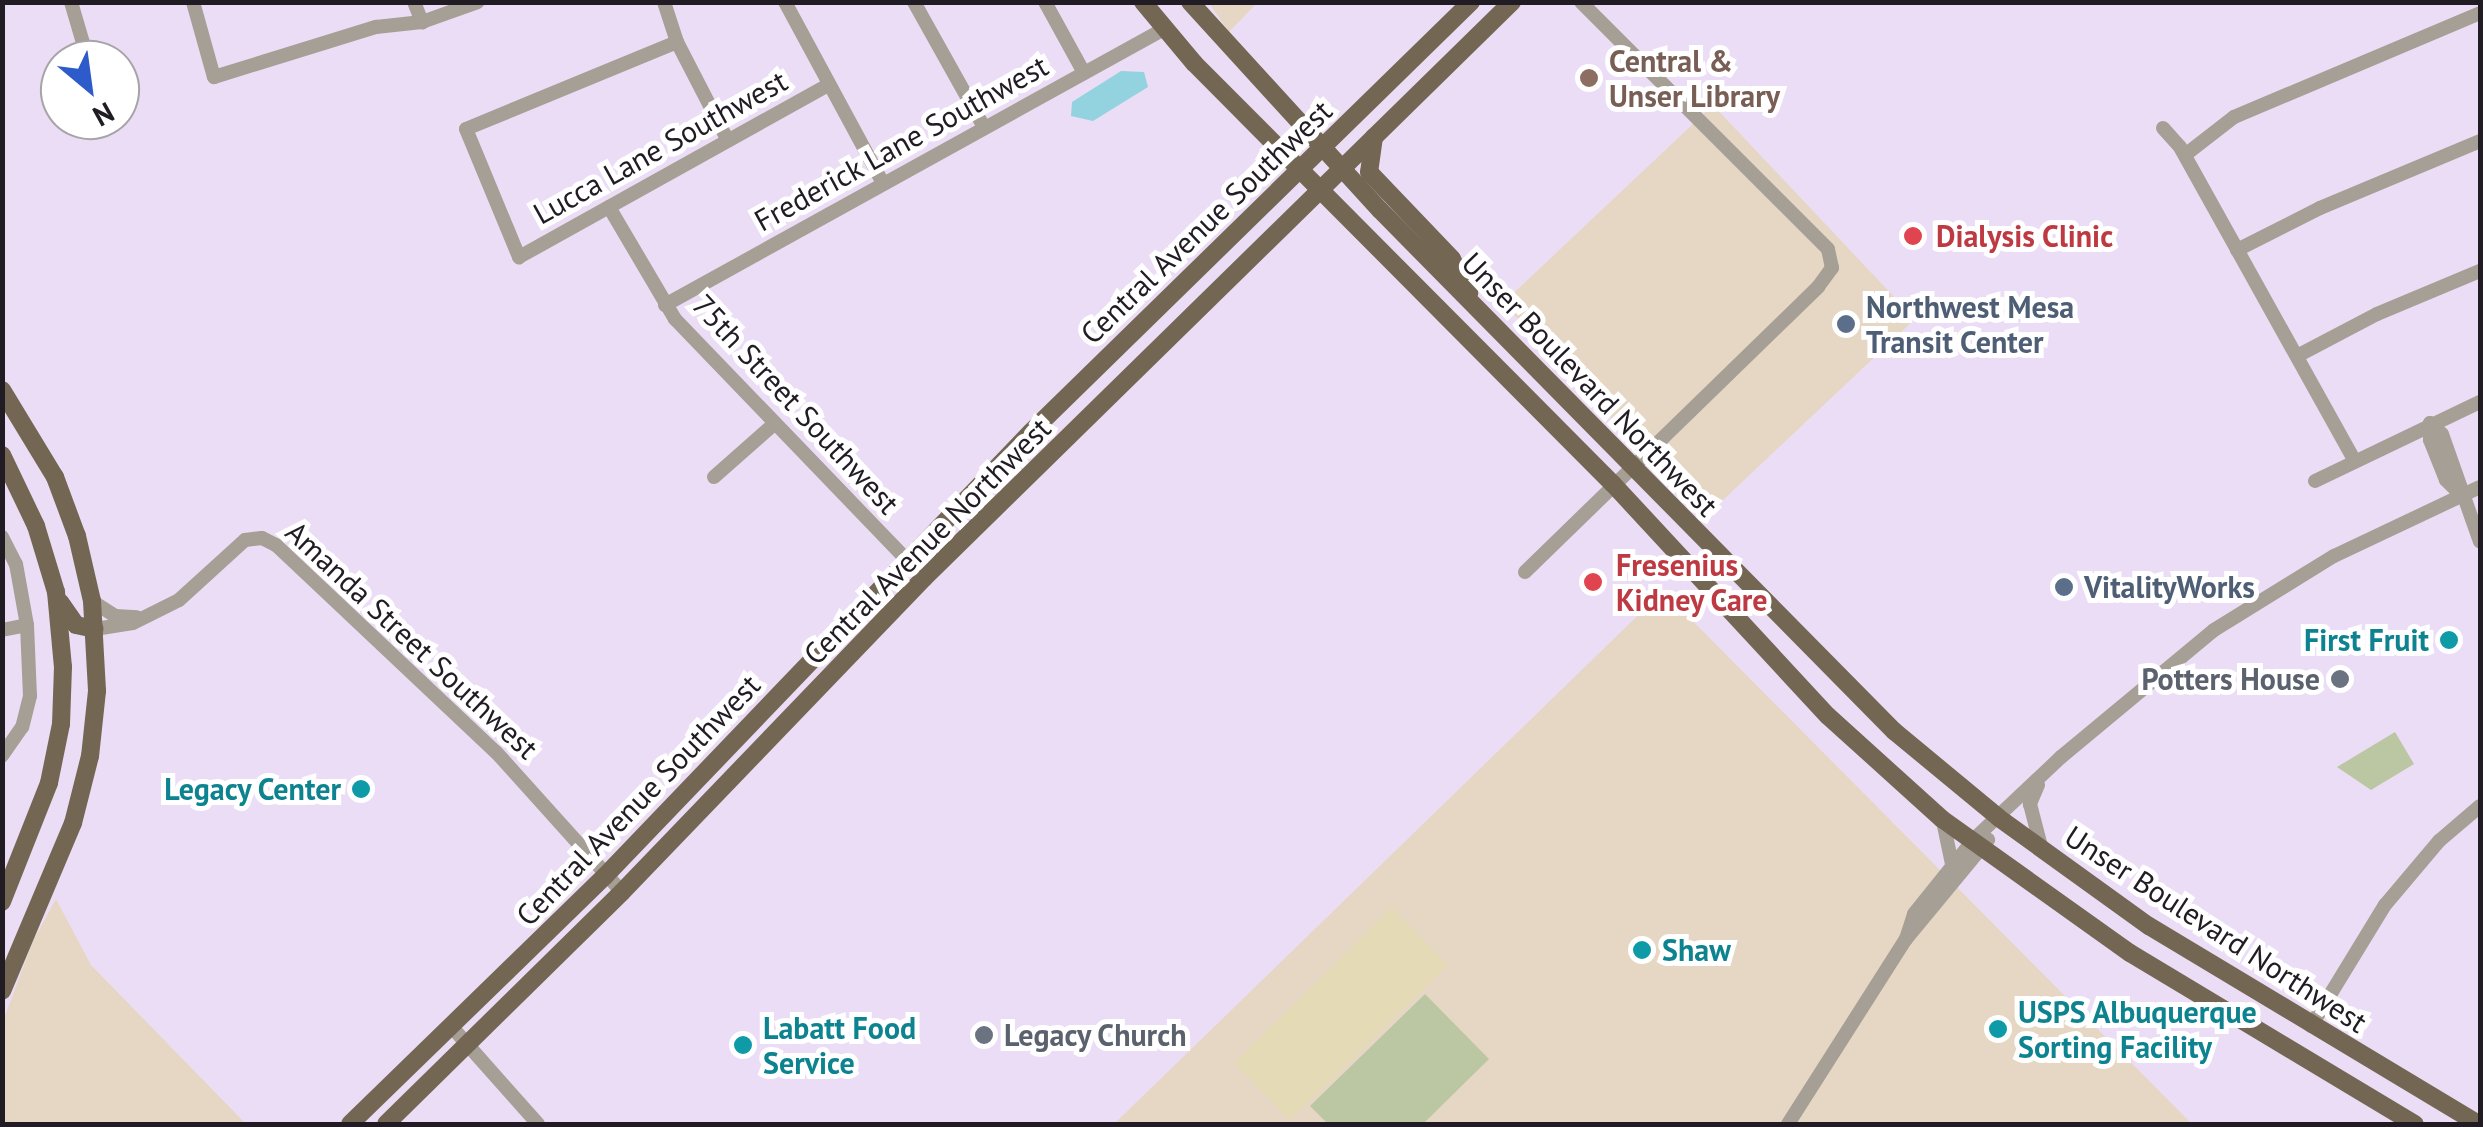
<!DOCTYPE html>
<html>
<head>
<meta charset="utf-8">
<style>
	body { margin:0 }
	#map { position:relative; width:2483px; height:1127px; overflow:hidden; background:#ecddf6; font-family:"PT Sans",sans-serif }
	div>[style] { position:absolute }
	.commercial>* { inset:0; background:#e6d7c4 }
	.green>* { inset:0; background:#bbc7a2 }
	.sand>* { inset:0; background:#e4dab5 }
	.water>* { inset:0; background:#92d3df }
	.minor>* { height:14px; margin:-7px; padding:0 7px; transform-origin:7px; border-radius:7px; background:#a69f95 }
	.major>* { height:18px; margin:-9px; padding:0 9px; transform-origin:9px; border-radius:9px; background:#736754 }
	.dots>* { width:28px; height:28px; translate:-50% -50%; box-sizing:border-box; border:5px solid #fff; border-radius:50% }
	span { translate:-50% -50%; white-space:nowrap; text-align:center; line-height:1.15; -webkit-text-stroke:10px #fff; paint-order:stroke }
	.education-label { font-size:30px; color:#785e54; font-weight:700 }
	.left { translate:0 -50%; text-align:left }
	.street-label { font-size:30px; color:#211b24 }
	.health-label { font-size:30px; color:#be3a42; font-weight:700 }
	.service-label { font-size:30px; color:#4e5e75; font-weight:700 }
	.culture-label { font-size:30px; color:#0d838f; font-weight:700 }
	.right { translate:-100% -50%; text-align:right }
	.worship-label { font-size:30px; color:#5b616d; font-weight:700 }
	.frame { position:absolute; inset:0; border:5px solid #211b24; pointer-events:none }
	.north { position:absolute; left:40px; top:40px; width:100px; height:100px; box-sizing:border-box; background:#fff; border:2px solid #a6a4a7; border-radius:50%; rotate:151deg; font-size:28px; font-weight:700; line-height:40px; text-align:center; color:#211b24 }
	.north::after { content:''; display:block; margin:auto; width:35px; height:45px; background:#2e5bca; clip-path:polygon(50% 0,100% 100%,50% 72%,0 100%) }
</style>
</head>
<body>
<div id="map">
	<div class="commercial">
		<div style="clip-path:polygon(1209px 3px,1257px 3px,1229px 32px)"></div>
		<div style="clip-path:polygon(1713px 105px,1915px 319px,1705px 517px,1503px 303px)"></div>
		<div style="clip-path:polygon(1663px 591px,2192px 1124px,1114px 1124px)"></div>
		<div style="clip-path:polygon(56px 899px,91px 965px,246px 1124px,3px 1124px,3px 1021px,33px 941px)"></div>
	</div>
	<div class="green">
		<div style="clip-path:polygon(2395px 732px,2414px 764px,2371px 790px,2337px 767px)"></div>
		<div style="clip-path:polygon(1425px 994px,1489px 1059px,1423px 1124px,1328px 1124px,1310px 1106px)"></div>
	</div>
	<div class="sand">
		<div style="clip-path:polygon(1392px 908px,1448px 965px,1290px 1120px,1234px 1063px)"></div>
	</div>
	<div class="water">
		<div style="clip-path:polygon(1121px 71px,1144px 72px,1148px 87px,1093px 121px,1071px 116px,1072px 102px)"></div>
	</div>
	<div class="minor">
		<div style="left:71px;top:2px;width:60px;rotate:73.7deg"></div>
		<div style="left:193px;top:2px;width:78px;rotate:74.4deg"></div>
		<div style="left:214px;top:77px;width:170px;rotate:-17.2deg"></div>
		<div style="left:376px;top:27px;width:46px;rotate:-6.2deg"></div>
		<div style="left:422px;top:22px;width:59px;rotate:-19.7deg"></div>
		<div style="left:414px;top:2px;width:22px;rotate:68deg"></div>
		<div style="left:664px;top:2px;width:42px;rotate:72deg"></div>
		<div style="left:677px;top:42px;width:111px;rotate:62.7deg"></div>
		<div style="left:785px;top:2px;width:206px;rotate:61.6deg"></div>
		<div style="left:914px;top:2px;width:143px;rotate:60.8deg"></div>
		<div style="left:1045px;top:2px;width:81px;rotate:61.2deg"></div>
		<div style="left:677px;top:42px;width:228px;rotate:157.6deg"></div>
		<div style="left:466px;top:129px;width:139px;rotate:67.5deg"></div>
		<div style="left:519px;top:257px;width:354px;rotate:-29.1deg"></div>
		<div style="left:2163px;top:128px;width:25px;rotate:48deg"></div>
		<div style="left:2180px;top:147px;width:359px;rotate:60.9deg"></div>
		<div style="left:2185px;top:155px;width:62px;rotate:-37.8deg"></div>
		<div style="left:2234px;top:117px;width:267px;rotate:-22.9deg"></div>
		<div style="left:609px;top:207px;width:130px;rotate:59.5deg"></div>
		<div style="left:675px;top:319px;width:359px;rotate:46.1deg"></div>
		<div style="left:2237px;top:250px;width:93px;rotate:-26.8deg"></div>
		<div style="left:2320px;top:208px;width:173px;rotate:-22.7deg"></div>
		<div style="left:665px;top:305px;width:570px;rotate:-28.95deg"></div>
		<div style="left:2297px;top:356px;width:90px;rotate:-27.7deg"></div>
		<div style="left:2377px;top:314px;width:112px;rotate:-22.7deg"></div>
		<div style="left:2430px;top:423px;width:16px;rotate:43deg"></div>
		<div style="left:2442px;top:434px;width:114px;rotate:70.6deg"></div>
		<div style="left:2430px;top:423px;width:17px;rotate:90deg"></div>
		<div style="left:2430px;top:440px;width:43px;rotate:68.2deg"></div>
		<div style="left:2446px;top:480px;width:20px;rotate:45deg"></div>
		<div style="left:714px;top:477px;width:79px;rotate:-41.4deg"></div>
		<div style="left:2315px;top:481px;width:183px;rotate:-25.6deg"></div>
		<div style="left:2px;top:537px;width:30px;rotate:63deg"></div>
		<div style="left:16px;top:564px;width:62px;rotate:79.8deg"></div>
		<div style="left:27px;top:625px;width:71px;rotate:87.6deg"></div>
		<div style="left:30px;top:696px;width:32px;rotate:104deg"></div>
		<div style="left:22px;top:727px;width:35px;rotate:125deg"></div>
		<div style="left:1525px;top:572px;width:409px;rotate:-44.2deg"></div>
		<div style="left:1818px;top:287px;width:24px;rotate:-54deg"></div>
		<div style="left:1832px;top:268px;width:19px;rotate:-102deg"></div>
		<div style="left:1828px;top:249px;width:349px;rotate:-135deg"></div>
		<div style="left:92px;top:601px;width:27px;rotate:33deg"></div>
		<div style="left:115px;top:616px;width:22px;rotate:3deg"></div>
		<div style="left:95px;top:629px;width:38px;rotate:-9deg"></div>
		<div style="left:133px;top:623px;width:51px;rotate:-26.6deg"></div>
		<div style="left:179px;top:600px;width:89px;rotate:-42.3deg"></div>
		<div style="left:245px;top:540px;width:17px;rotate:-7deg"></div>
		<div style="left:262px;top:538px;width:16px;rotate:27deg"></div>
		<div style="left:276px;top:545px;width:302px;rotate:43.3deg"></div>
		<div style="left:496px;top:752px;width:188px;rotate:48deg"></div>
		<div style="left:2px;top:630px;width:25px;rotate:-11deg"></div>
		<div style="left:2038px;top:785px;width:21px;rotate:113deg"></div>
		<div style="left:2030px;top:804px;width:48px;rotate:75.4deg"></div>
		<div style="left:1943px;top:821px;width:44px;rotate:78.2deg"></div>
		<div style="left:1906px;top:939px;width:26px;rotate:-72deg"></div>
		<div style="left:1914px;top:914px;width:96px;rotate:-51.3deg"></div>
		<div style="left:1974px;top:839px;width:120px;rotate:-43.3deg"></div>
		<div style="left:2061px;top:757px;width:199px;rotate:-39.7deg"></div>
		<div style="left:2214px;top:630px;width:141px;rotate:-31.7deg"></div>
		<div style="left:2334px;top:556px;width:161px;rotate:-25.3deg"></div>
		<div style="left:451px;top:1026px;width:131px;rotate:48.4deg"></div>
		<div style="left:2311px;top:1026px;width:142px;rotate:-58.6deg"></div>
		<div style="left:2385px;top:905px;width:84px;rotate:-49.8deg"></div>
		<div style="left:2439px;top:841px;width:54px;rotate:-40.5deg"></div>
		<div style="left:1788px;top:1124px;width:219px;rotate:-57.5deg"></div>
		<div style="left:1906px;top:939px;width:129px;rotate:-50.4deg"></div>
	</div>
	<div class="major">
		<div style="left:1143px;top:2px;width:80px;rotate:50.1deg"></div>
		<div style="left:1194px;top:63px;width:594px;rotate:45.14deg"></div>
		<div style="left:1613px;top:484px;width:316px;rotate:47.2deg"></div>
		<div style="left:1828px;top:716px;width:154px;rotate:42.1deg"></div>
		<div style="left:1942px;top:819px;width:231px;rotate:35.5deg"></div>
		<div style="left:2130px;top:953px;width:332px;rotate:31deg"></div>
		<div style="left:1190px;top:2px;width:282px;rotate:47.6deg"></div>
		<div style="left:1380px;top:210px;width:732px;rotate:45.39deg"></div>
		<div style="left:1894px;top:731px;width:136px;rotate:39.6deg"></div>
		<div style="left:1999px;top:818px;width:185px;rotate:35.8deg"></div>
		<div style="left:2149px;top:926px;width:385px;rotate:31deg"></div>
		<div style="left:1374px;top:137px;width:35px;rotate:98deg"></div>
		<div style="left:1369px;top:172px;width:120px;rotate:46.3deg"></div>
		<div style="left:1452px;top:259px;width:38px;rotate:63deg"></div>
		<div style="left:2px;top:390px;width:102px;rotate:58.7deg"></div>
		<div style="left:55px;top:477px;width:63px;rotate:69.6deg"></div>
		<div style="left:77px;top:536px;width:67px;rotate:77deg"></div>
		<div style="left:92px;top:601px;width:90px;rotate:86.8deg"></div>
		<div style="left:97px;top:691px;width:65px;rotate:96.1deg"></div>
		<div style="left:90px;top:756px;width:69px;rotate:104.2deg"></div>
		<div style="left:73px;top:823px;width:182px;rotate:112.9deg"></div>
		<div style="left:2px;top:455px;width:79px;rotate:64.4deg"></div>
		<div style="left:36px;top:526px;width:69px;rotate:73.1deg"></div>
		<div style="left:56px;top:592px;width:75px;rotate:84.7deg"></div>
		<div style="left:63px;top:667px;width:57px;rotate:92deg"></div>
		<div style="left:61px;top:724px;width:60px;rotate:101.5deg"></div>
		<div style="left:49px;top:783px;width:128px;rotate:111.6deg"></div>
		<div style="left:60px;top:602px;width:28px;rotate:55deg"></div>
		<div style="left:76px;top:625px;width:19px;rotate:12deg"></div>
		<div style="left:350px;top:1124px;width:356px;rotate:-44.2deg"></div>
		<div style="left:605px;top:876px;width:615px;rotate:-46.19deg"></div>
		<div style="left:1031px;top:432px;width:615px;rotate:-44.34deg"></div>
		<div style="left:386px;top:1124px;width:331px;rotate:-44.5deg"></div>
		<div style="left:622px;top:892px;width:436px;rotate:-46.1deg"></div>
		<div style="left:924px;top:578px;width:823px;rotate:-44.41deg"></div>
	</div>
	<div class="dots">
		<div style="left:1589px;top:78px;background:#8d6e63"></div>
		<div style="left:1913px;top:236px;background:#e0444e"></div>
		<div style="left:1846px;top:324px;background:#5c6f8a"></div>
		<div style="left:1593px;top:582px;background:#e0444e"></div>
		<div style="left:2064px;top:587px;background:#5c6f8a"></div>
		<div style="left:2449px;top:640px;background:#0f9aa8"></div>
		<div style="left:2340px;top:679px;background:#6b7280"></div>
		<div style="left:361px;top:789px;background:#0f9aa8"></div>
		<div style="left:1642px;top:950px;background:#0f9aa8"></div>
		<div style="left:1998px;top:1029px;background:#0f9aa8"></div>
		<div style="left:984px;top:1035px;background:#6b7280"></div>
		<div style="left:743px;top:1045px;background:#0f9aa8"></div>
	</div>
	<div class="education-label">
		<span class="left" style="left:1609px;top:78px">Central &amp;<br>Unser Library</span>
	</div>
	<div class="street-label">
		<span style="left:901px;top:143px;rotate:-29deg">Frederick Lane Southwest</span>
		<span style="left:660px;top:147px;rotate:-29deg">Lucca Lane Southwest</span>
		<span style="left:1206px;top:222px;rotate:-44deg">Central Avenue Southwest</span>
		<span style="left:1590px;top:384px;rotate:46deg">Unser Boulevard Northwest</span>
		<span style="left:796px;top:404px;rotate:47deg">75th Street Southwest</span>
		<span style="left:927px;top:541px;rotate:-45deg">Central Avenue Northwest</span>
		<span style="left:412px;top:640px;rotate:43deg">Amanda Street Southwest</span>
		<span style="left:638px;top:800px;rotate:-46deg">Central Avenue Southwest</span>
		<span style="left:2216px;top:929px;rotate:33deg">Unser Boulevard Northwest</span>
	</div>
	<div class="health-label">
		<span class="left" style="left:1936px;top:236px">Dialysis Clinic</span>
		<span class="left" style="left:1616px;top:582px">Fresenius<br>Kidney Care</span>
	</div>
	<div class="service-label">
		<span class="left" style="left:1866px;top:324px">Northwest Mesa<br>Transit Center</span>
		<span class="left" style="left:2084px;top:587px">VitalityWorks</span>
	</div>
	<div class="culture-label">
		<span class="right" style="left:2429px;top:640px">First Fruit</span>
		<span class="right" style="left:341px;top:789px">Legacy Center</span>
		<span class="left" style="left:1662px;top:950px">Shaw</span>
		<span class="left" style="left:2018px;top:1029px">USPS Albuquerque<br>Sorting Facility</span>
		<span class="left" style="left:763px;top:1045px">Labatt Food<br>Service</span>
	</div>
	<div class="worship-label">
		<span class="right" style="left:2320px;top:679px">Potters House</span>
		<span class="left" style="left:1004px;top:1035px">Legacy Church</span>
	</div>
	<div class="frame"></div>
	<div class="north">N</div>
</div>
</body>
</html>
